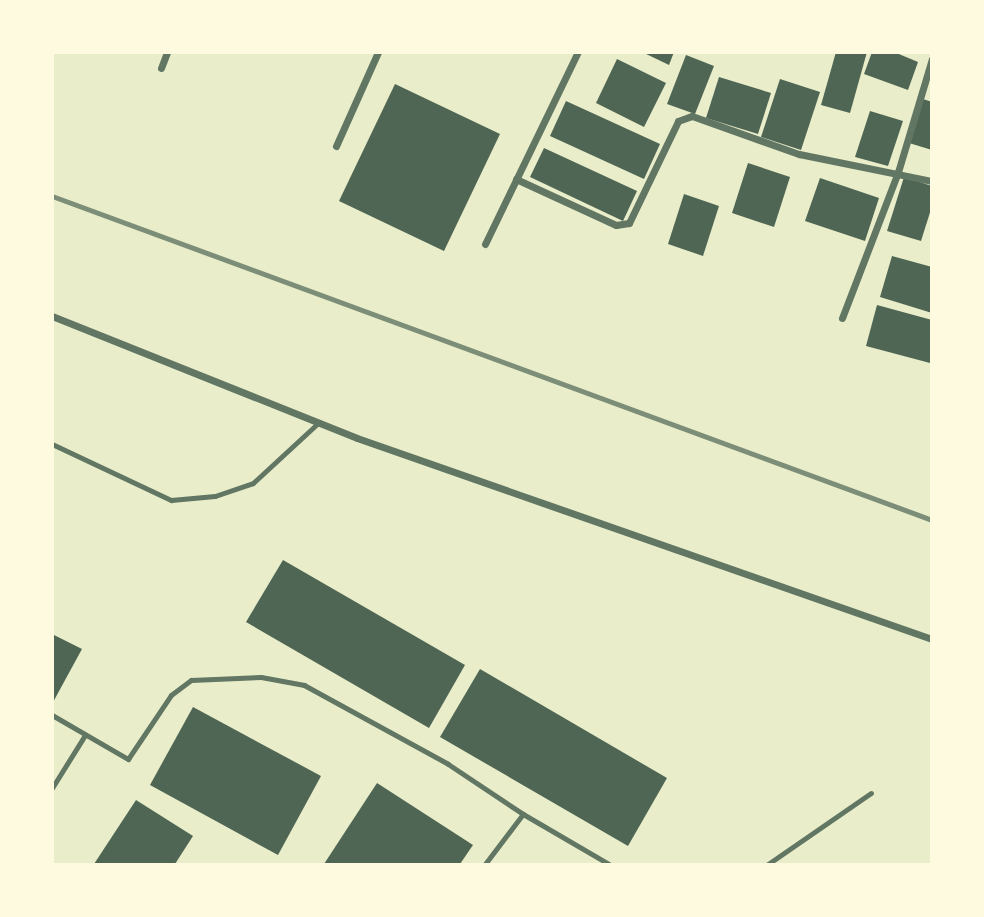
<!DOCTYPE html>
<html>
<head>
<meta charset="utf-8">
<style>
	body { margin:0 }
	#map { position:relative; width:984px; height:917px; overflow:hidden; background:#e9edc9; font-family:"Exo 2",sans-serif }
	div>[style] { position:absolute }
	.building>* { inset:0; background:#4f6655 }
	.service>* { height:5px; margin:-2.5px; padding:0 2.5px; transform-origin:2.5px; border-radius:2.5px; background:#617663 }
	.minor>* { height:7px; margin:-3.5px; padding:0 3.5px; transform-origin:3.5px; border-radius:3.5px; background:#617663 }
	.rail>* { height:5px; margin:-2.5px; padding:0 2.5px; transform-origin:2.5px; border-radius:2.5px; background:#7c8e77 }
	span { translate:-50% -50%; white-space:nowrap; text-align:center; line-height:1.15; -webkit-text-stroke:5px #fefae0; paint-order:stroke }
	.frame { position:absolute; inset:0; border:54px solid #fefae0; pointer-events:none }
</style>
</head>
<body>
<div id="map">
	<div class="building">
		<div style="clip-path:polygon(642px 52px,674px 52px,669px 65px)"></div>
		<div style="clip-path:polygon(836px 52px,867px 52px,850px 113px,821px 105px)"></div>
		<div style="clip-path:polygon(872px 52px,894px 52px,918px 62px,908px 90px,864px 74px)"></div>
		<div style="clip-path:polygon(686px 55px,714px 66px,695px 114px,667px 104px)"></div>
		<div style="clip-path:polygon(617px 59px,666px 83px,644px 127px,596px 103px)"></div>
		<div style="clip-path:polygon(719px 77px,771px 93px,758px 134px,706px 118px)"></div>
		<div style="clip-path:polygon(780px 79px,820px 92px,801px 150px,761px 137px)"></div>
		<div style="clip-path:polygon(395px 84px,500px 134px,444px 251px,339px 201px)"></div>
		<div style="clip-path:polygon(923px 99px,932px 102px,932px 150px,909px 143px)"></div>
		<div style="clip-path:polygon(566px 101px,660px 144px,644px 179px,550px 136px)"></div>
		<div style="clip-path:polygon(870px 111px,903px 121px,888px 166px,855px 157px)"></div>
		<div style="clip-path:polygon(544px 148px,637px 191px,623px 221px,530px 177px)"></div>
		<div style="clip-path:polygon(748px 163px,790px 177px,774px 227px,732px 213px)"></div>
		<div style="clip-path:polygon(904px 177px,932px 186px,932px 206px,921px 241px,887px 231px)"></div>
		<div style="clip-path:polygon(820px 178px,879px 198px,865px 241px,805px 221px)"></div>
		<div style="clip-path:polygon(684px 194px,719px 206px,703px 256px,668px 244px)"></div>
		<div style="clip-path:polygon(892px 256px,932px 267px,932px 313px,880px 297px)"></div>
		<div style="clip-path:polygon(877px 305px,932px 320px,930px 363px,866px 346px)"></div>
		<div style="clip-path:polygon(283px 560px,465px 665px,429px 728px,246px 622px)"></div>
		<div style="clip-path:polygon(52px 634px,82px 649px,52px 704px)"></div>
		<div style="clip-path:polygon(480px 669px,667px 778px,628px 846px,440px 737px)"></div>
		<div style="clip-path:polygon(193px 707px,321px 776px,278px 855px,150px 785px)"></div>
		<div style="clip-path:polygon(377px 783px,473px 845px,460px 864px,324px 864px)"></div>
		<div style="clip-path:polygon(136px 800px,193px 836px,175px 864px,94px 864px)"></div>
	</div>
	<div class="service">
		<div style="left:52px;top:444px;width:132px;rotate:25.2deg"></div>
		<div style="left:171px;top:500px;width:44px;rotate:-5.2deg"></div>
		<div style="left:215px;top:496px;width:40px;rotate:-18.9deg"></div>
		<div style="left:253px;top:483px;width:90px;rotate:-42.7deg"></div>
		<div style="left:52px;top:715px;width:88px;rotate:30.1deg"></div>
		<div style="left:128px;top:759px;width:77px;rotate:-56.1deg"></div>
		<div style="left:171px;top:695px;width:25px;rotate:-37deg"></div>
		<div style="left:191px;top:680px;width:70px;rotate:-2.5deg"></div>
		<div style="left:261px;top:677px;width:44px;rotate:10.5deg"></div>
		<div style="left:304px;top:685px;width:164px;rotate:28.7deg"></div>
		<div style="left:448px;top:764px;width:90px;rotate:33.7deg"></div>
		<div style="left:52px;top:788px;width:62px;rotate:-58.1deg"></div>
		<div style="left:485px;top:864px;width:63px;rotate:-52.8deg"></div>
		<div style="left:523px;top:814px;width:99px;rotate:30.2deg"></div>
		<div style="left:768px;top:864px;width:125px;rotate:-34.6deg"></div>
	</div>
	<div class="minor">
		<div style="left:161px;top:68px;width:17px;rotate:-69deg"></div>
		<div style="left:336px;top:146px;width:103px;rotate:-65.9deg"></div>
		<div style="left:516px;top:179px;width:110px;rotate:24.7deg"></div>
		<div style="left:616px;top:225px;width:13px;rotate:-9deg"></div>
		<div style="left:629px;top:223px;width:113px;rotate:-64.3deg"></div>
		<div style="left:678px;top:121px;width:15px;rotate:-20deg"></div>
		<div style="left:692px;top:116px;width:114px;rotate:19.6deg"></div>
		<div style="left:799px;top:154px;width:136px;rotate:11.5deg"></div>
		<div style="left:485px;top:244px;width:213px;rotate:-64.2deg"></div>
		<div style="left:52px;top:316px;width:328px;rotate:21.8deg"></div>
		<div style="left:357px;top:438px;width:609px;rotate:19.27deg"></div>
		<div style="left:842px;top:318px;width:156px;rotate:-69deg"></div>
		<div style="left:898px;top:172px;width:118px;rotate:-73.3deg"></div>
	</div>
	<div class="rail">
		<div style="left:52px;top:196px;width:938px;rotate:20.21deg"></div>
	</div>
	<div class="frame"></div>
</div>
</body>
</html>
